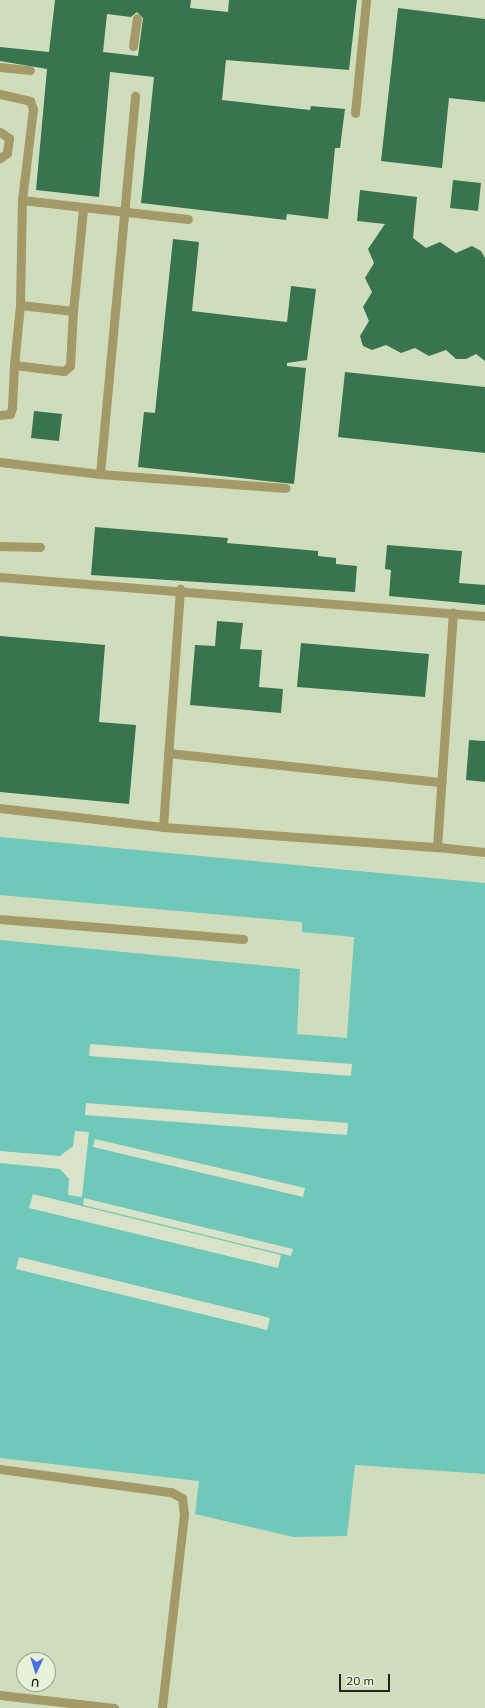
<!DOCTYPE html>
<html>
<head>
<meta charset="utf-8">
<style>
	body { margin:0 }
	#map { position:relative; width:485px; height:1708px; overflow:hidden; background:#d9e3ca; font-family:Mulish,sans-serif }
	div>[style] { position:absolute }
	.built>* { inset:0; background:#d0ddbc }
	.water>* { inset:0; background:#6fc8b9 }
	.pier>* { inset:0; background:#d9e3ca }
	.building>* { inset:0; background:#38744d }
	.service>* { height:9px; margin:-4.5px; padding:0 4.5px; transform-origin:4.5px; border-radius:4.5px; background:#a49969 }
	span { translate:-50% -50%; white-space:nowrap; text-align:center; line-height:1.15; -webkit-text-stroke:4px #e6f1d7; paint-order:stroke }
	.north { position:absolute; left:16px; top:1652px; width:40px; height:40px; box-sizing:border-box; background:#e6f1d7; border:1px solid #979f8c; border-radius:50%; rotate:184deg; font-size:11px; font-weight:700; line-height:16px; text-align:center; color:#21251c }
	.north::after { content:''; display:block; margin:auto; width:14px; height:18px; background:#4970e3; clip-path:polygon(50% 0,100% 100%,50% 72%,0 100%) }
	.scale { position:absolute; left:339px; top:1674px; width:51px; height:18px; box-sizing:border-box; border:2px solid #21251c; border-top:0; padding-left:5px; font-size:12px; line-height:14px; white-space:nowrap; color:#21251c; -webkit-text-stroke:3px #e6f1d7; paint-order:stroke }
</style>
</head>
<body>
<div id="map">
	<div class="built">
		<div style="clip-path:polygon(0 0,485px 0,485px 883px,308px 865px,354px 937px,348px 1038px,297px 1034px,300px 969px,0 940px)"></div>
		<div style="clip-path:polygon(evenodd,0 1458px,199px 1481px,196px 1514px,293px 1537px,347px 1536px,355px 1465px,485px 1474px,485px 1708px,0 1708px,0 1458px,24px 1660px,48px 1660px,48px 1684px,24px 1684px,24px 1660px)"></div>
	</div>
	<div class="water">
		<div style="clip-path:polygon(0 837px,485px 883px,485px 1474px,355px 1465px,347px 1536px,293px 1537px,195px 1514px,199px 1481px,0 1458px,0 940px,300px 969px,297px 1034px,347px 1038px,354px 937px,302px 932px,302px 922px,0 895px)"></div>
	</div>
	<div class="pier">
		<div style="clip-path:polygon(90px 1044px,352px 1064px,351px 1076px,89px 1056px)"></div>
		<div style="clip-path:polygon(86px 1103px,348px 1123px,347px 1135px,85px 1115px)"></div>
		<div style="clip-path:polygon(75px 1131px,89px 1132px,82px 1197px,68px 1195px,69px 1179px,60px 1169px,0 1163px,0 1151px,60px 1156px,73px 1146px)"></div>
		<div style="clip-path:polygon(95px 1139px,305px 1188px,303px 1197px,93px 1147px)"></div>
		<div style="clip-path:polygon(33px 1194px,281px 1255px,278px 1268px,29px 1208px)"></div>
		<div style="clip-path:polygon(84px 1198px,293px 1249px,291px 1256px,83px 1205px)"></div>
		<div style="clip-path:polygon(19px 1257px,270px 1318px,267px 1330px,16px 1269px)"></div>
	</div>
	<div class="building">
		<div style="clip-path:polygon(evenodd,55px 0,191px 0,190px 8px,228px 12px,229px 0,357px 0,349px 70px,226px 60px,222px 100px,310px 110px,311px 106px,345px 109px,340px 148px,335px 148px,328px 219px,287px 214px,286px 220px,141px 203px,154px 77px,110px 72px,99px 197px,36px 190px,47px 69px,0 61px,0 47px,49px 52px,55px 0,137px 12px,143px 18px,138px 56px,103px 52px,107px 14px,131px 17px,137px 12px)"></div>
		<div style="clip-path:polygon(398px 8px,485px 19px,485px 102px,449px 98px,442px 168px,381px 161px)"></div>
		<div style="clip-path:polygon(453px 180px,481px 183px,478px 211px,450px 208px)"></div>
		<div style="clip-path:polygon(360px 190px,417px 197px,413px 238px,426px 248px,440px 242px,456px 253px,472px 246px,481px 251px,485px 258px,485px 361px,476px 354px,466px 359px,456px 359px,446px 350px,429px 356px,415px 348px,401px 353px,386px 345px,372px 350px,363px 346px,360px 336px,369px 321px,363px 307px,372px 292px,365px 278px,374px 263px,368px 249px,385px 224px,357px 221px)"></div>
		<div style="clip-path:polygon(173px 239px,199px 242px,192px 311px,287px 322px,291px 286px,316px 289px,307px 360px,287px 363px,287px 366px,306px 368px,294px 484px,138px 467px,144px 412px,155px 413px)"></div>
		<div style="clip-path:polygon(345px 372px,485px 387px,485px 453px,338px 437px)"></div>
		<div style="clip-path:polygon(34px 411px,62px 414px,59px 441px,31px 438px)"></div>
		<div style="clip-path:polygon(95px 527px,228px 538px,227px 543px,318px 551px,318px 556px,336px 558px,336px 564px,357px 566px,355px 592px,91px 575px)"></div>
		<div style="clip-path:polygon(387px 545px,462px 551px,459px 583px,485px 585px,485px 605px,389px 596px,391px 570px,385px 569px)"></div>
		<div style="clip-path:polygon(217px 621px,243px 623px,240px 649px,262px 650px,259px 687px,283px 689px,281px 713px,190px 705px,195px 645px,215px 646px)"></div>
		<div style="clip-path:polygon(0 636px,105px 645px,99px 722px,136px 725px,129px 804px,0 792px)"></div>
		<div style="clip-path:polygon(301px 643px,429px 654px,425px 697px,297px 687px)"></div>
		<div style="clip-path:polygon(469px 740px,485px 741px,485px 782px,466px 780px)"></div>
	</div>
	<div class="service">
		<div style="left:133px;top:46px;width:28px;rotate:-82deg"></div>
		<div style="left:0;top:67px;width:30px;rotate:6deg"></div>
		<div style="left:0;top:94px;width:31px;rotate:13deg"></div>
		<div style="left:30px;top:101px;width:9px;rotate:69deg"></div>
		<div style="left:33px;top:109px;width:92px;rotate:96.9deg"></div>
		<div style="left:22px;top:200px;width:167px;rotate:6.5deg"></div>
		<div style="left:355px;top:113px;width:114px;rotate:-84.4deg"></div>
		<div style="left:0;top:132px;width:11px;rotate:34deg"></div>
		<div style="left:9px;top:138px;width:15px;rotate:98deg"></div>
		<div style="left:7px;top:153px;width:9px;rotate:144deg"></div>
		<div style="left:22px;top:200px;width:105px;rotate:91.1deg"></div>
		<div style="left:20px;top:305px;width:53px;rotate:6.5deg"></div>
		<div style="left:73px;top:311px;width:102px;rotate:-84.4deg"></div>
		<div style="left:20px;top:305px;width:60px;rotate:95.7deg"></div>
		<div style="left:14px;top:365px;width:50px;rotate:6.8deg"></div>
		<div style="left:64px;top:371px;width:8px;rotate:-40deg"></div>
		<div style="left:70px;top:366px;width:55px;rotate:-86.9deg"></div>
		<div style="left:0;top:415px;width:10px;rotate:-6deg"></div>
		<div style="left:10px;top:414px;width:6px;rotate:-72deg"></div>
		<div style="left:12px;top:408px;width:43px;rotate:-87.3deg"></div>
		<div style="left:0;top:462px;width:101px;rotate:6.8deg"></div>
		<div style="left:100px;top:474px;width:380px;rotate:-84.7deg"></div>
		<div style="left:100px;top:474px;width:186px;rotate:4.3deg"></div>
		<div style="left:0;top:546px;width:40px;rotate:1.4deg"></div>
		<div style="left:0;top:577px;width:487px;rotate:4.6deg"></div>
		<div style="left:168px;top:753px;width:275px;rotate:6.1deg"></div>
		<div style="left:0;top:808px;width:164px;rotate:6.6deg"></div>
		<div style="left:163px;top:827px;width:275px;rotate:4.2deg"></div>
		<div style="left:437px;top:847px;width:235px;rotate:-86.1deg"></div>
		<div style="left:163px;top:827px;width:239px;rotate:-85.9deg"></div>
		<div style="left:437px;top:847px;width:48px;rotate:5.9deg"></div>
		<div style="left:0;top:919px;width:244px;rotate:4.7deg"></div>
		<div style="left:0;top:1469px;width:173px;rotate:7.7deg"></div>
		<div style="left:171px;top:1492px;width:13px;rotate:29deg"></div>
		<div style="left:182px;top:1498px;width:16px;rotate:83deg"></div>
		<div style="left:184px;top:1514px;width:195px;rotate:96.5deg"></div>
		<div style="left:0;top:1695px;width:115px;rotate:6.5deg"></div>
	</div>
	<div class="north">U</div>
	<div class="scale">20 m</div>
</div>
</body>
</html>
